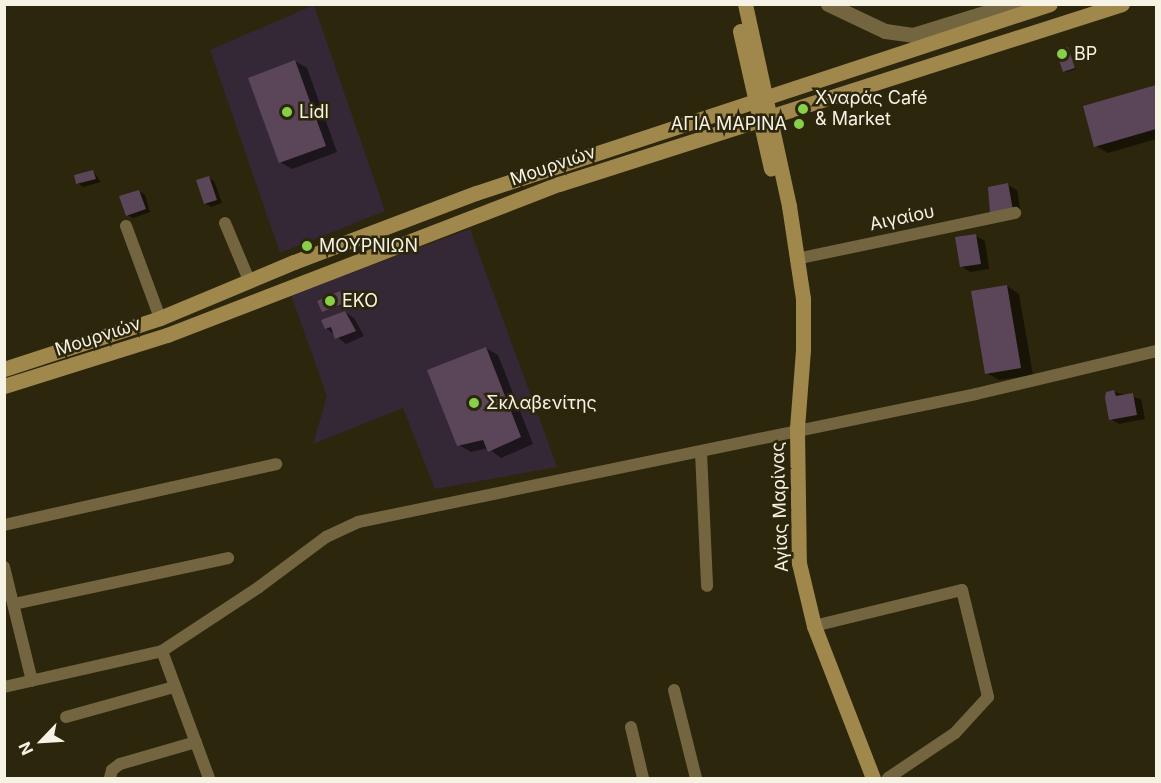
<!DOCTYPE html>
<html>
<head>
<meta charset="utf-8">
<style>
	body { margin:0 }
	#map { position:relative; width:1161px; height:783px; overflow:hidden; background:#2c260c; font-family:Inter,sans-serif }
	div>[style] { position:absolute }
	.commercial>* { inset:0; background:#352836 }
	.shadow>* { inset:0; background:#0007 }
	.building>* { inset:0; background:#5b4558 }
	.minor>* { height:12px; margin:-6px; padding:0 6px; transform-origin:6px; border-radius:6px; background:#746541 }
	.tertiary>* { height:15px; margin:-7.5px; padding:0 7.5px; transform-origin:7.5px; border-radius:7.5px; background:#746541 }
	.secondary>* { height:15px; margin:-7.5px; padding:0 7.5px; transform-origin:7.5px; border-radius:7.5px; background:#a0884d }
	.dots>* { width:16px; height:16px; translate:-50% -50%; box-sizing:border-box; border:3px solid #2c260c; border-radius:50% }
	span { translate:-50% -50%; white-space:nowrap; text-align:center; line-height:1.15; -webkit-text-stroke:5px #2c260c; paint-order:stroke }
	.poi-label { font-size:18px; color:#f6f3e4 }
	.left { translate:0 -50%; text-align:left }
	.right { translate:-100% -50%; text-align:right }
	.street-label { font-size:18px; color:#f6f3e4 }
	.frame { position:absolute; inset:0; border:6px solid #f6f3e4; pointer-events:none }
	.north { position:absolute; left:12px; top:711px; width:60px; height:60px; -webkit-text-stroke:4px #2c260c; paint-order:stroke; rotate:245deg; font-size:16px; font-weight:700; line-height:24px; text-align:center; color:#f6f3e4 }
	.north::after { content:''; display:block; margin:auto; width:21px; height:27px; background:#f6f3e4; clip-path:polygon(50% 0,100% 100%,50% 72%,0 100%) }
</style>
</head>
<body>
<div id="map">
	<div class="commercial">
		<div style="clip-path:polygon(314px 5px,385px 211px,280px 253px,210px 50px)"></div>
		<div style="clip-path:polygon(470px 229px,557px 467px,435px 489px,403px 408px,313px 444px,327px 396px,291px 295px)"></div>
	</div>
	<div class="shadow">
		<div style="clip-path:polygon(1067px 49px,1076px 69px,1066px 72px,1064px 71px)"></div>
		<div style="clip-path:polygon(295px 61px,307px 68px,337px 152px,292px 169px,280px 162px)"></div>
		<div style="clip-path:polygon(1156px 87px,1156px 139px,1108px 153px,1096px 146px,1085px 107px)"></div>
		<div style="clip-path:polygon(93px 171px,101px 182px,83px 187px,78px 183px)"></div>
		<div style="clip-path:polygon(209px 178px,214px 181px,222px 203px,211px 207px,205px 203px)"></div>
		<div style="clip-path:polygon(1008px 185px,1017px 190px,1021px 214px,1000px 218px)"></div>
		<div style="clip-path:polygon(139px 191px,145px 195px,150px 212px,133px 218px,127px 215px)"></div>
		<div style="clip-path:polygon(976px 236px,985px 241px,989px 269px,970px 272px,961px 266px)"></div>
		<div style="clip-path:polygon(1007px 286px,1019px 294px,1033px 375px,999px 380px,987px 373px)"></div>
		<div style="clip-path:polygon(340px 293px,346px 304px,323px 311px)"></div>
		<div style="clip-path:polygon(345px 312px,354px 318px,364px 336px,346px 344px,326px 328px)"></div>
		<div style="clip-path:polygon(486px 348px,498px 355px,533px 444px,501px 458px,488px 448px,471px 452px,459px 445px)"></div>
		<div style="clip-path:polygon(1114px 392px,1141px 399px,1145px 419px,1119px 424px,1111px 419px)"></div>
	</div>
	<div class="building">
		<div style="clip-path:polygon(1068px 47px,1075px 68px,1063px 72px,1056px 51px)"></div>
		<div style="clip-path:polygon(295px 60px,326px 146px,279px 163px,248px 78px)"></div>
		<div style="clip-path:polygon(1156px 85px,1156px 129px,1094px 147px,1083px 106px)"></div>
		<div style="clip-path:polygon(93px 170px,96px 179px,76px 184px,74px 175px)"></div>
		<div style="clip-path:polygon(209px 176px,217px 200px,204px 204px,196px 180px)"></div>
		<div style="clip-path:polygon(1008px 183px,1013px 210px,990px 214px,988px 187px)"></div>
		<div style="clip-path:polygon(139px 190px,146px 209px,126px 216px,119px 196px)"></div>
		<div style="clip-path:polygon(976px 234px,981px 264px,960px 267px,955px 237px)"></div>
		<div style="clip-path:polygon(1007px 285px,1021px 368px,985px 374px,971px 291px)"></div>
		<div style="clip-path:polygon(340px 291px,345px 303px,322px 312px,317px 301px)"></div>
		<div style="clip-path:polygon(345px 311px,356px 331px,335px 339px,331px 327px,325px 329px,321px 320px)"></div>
		<div style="clip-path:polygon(486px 347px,521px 437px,488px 452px,483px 440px,457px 446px,427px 370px)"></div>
		<div style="clip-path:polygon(1114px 390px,1116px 396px,1133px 393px,1137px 415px,1109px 420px,1105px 398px,1106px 392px)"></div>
	</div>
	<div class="minor">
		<div style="left:225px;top:223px;width:62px;rotate:67.2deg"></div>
		<div style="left:126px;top:226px;width:98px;rotate:69.7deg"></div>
		<div style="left:796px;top:259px;width:224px;rotate:-11.9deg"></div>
		<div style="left:701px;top:452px;width:134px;rotate:87.4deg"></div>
		<div style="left:4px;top:525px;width:279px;rotate:-12.6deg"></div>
		<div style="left:4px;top:567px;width:117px;rotate:76.2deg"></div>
		<div style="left:14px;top:604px;width:219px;rotate:-12.1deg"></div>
		<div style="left:814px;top:626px;width:152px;rotate:-13.7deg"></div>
		<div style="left:962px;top:590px;width:110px;rotate:76.3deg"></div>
		<div style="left:988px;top:697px;width:49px;rotate:132.5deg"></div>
		<div style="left:955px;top:733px;width:81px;rotate:146.1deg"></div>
		<div style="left:162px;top:651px;width:135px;rotate:69.7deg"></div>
		<div style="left:4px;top:687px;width:162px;rotate:-12.8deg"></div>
		<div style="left:162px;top:651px;width:116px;rotate:-33.4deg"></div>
		<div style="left:259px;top:587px;width:84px;rotate:-36.7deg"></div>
		<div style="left:326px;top:537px;width:35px;rotate:-25deg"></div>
		<div style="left:358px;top:522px;width:631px;rotate:-11.7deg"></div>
		<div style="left:976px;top:394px;width:185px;rotate:-13.4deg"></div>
		<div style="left:674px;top:690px;width:91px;rotate:76deg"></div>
		<div style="left:66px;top:717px;width:112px;rotate:-15.5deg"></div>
		<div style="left:631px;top:727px;width:52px;rotate:76.8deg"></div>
		<div style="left:110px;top:778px;width:8px;rotate:-76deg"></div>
		<div style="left:112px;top:770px;width:10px;rotate:-37deg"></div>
		<div style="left:120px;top:764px;width:79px;rotate:-16.1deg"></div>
	</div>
	<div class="tertiary">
		<div style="left:828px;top:4px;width:63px;rotate:25.3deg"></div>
		<div style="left:885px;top:31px;width:28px;rotate:8deg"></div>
		<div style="left:913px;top:35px;width:105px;rotate:-17.2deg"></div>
	</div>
	<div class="secondary">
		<div style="left:745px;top:4px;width:207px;rotate:77.7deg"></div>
		<div style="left:789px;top:206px;width:94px;rotate:81.4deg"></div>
		<div style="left:803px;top:299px;width:51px;rotate:90deg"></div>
		<div style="left:803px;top:350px;width:78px;rotate:94.4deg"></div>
		<div style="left:797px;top:428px;width:135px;rotate:89.2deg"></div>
		<div style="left:799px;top:563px;width:65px;rotate:76.6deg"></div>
		<div style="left:814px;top:626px;width:163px;rotate:68.8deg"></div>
		<div style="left:740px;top:31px;width:141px;rotate:77.3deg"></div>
		<div style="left:4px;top:369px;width:164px;rotate:-18.1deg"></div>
		<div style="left:160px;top:318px;width:145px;rotate:-22.7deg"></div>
		<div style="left:294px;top:262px;width:195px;rotate:-20.8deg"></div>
		<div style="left:476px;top:193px;width:604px;rotate:-18.23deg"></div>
		<div style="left:4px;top:386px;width:171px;rotate:-17.4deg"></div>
		<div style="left:167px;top:335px;width:420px;rotate:-21.1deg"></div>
		<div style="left:559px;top:184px;width:591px;rotate:-17.73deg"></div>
	</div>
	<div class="dots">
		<div style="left:1062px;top:54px;background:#88cf4a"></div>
		<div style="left:803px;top:109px;background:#88cf4a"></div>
		<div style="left:287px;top:112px;background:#88cf4a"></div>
		<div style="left:799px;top:124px;background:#88cf4a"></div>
		<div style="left:307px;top:246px;background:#88cf4a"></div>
		<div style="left:330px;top:301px;background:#88cf4a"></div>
		<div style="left:474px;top:403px;background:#88cf4a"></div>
	</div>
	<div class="poi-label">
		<span class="left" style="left:1074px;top:54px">BP</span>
		<span class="left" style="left:815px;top:109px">Χναράς Café<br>&amp; Market</span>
		<span class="left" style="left:299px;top:112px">Lidl</span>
		<span class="right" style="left:787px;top:124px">ΑΓΙΑ ΜΑΡΙΝΑ</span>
		<span class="left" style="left:319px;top:246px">ΜΟΥΡΝΙΩΝ</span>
		<span class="left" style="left:342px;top:301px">EKO</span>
		<span class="left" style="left:486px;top:403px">Σκλαβενίτης</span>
	</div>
	<div class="street-label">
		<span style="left:553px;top:166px;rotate:-19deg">Μουρνιών</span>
		<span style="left:902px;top:218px;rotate:-12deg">Αιγαίου</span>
		<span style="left:98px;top:337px;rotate:-18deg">Μουρνιών</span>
		<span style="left:780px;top:507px;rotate:-92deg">Αγίας Μαρίνας</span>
	</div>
	<div class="frame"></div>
	<div class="north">N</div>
</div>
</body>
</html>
